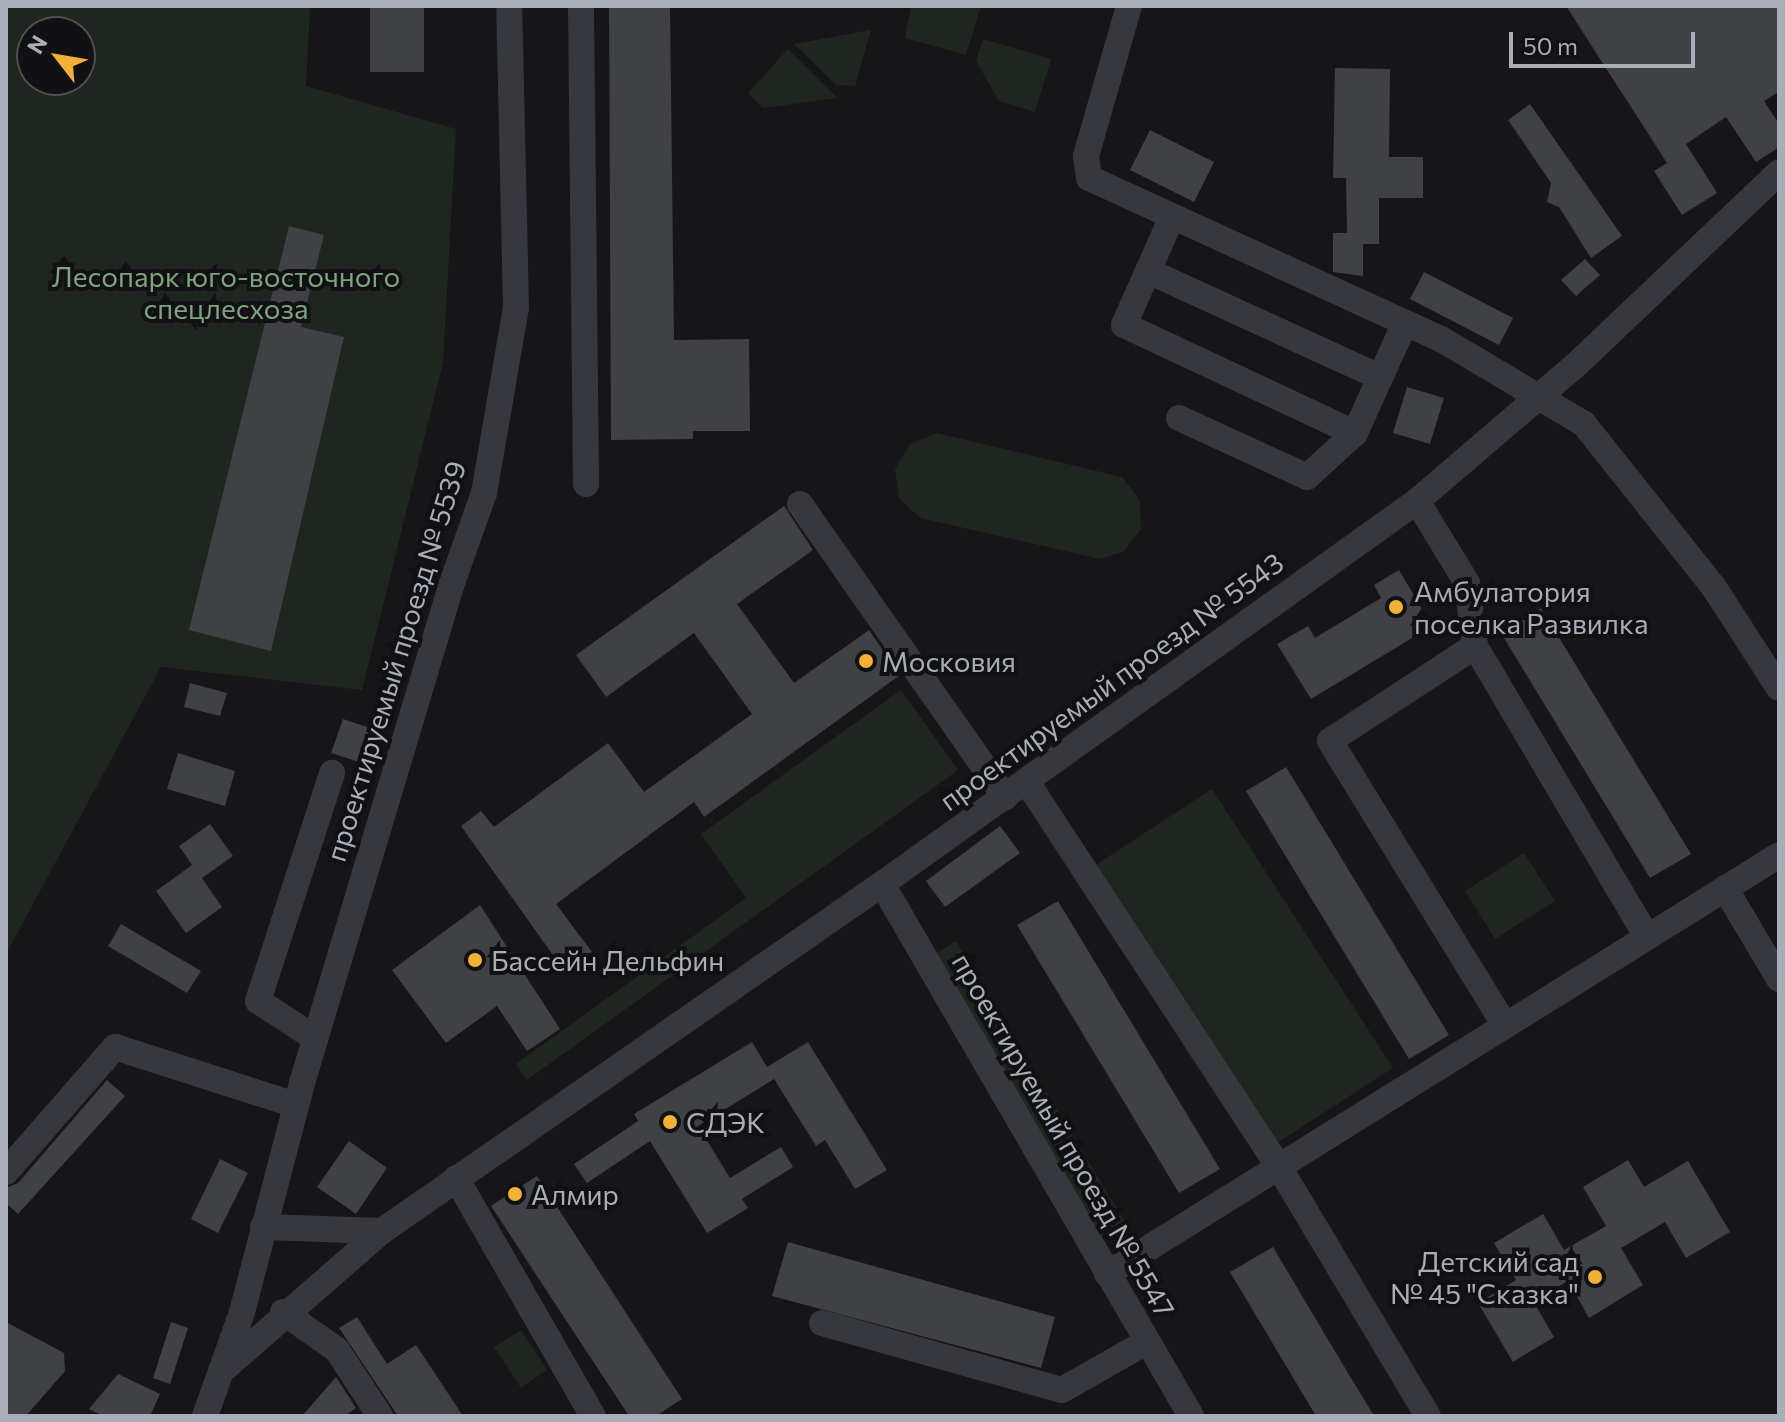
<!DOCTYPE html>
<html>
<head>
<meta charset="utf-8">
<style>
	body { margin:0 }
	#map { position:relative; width:1785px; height:1422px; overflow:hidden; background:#161618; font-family:Commissioner,sans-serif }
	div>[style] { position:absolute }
	.green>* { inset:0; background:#1e261f }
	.building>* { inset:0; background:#404145 }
	.minor>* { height:26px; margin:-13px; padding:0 13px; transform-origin:13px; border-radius:13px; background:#37383d }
	.dots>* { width:22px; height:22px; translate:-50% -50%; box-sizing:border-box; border:4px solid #111113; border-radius:50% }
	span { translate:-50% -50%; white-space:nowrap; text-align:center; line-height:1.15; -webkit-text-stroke:8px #111113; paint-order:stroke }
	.park-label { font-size:28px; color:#7fa381 }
	.poi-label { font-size:28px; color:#a8adb8 }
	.left { translate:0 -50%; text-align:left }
	.right { translate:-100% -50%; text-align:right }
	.street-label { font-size:28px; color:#a8adb8 }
	.frame { position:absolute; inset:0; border:8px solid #a8adb8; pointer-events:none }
	.north { position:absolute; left:16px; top:16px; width:80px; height:80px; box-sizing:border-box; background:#111113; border:2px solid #4d4f55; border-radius:50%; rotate:301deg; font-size:22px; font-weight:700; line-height:32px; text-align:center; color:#a8adb8 }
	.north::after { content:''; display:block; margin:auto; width:28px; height:36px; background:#f2b134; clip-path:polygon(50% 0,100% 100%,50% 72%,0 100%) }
	.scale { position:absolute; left:1509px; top:32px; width:186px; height:36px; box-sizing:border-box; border:4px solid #a8adb8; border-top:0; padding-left:10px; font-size:24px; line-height:28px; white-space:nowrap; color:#a8adb8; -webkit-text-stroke:6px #111113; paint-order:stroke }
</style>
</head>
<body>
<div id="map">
	<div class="green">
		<div style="clip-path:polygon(evenodd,6px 6px,310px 6px,306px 86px,456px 129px,443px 363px,362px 690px,161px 667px,6px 954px,6px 6px,32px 32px,80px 32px,80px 80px,32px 80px,32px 32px)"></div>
		<div style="clip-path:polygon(911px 6px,981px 6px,966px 55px,905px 38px)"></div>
		<div style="clip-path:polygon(871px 30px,855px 86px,836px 85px,794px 44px)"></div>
		<div style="clip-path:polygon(983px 39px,1051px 59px,1035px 112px,999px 101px,976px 61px)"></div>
		<div style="clip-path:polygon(788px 49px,838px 98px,763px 108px,748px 93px)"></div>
		<div style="clip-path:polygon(937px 433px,1122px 477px,1140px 500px,1141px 529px,1123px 552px,1100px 559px,920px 518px,899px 498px,895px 469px,910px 444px)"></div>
		<div style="clip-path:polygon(901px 690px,958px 770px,527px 1080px,516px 1064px,746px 898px,701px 834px)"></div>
		<div style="clip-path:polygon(1212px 789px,1393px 1068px,1274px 1145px,1094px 866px)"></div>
		<div style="clip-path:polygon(1524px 853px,1555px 901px,1495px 939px,1465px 891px)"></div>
		<div style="clip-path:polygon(956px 941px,1125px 1222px,1098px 1238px,929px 958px)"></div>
		<div style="clip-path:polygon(521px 1330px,547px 1370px,521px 1388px,494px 1347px)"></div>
	</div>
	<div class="building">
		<div style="clip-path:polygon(370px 6px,424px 6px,424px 72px,370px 72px)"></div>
		<div style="clip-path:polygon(609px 6px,670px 6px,674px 340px,749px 339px,750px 431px,693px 431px,693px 439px,611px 440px)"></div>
		<div style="clip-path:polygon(1566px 6px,1779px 6px,1779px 92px,1764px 101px,1779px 124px,1779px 147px,1756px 162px,1726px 117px,1686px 144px,1717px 193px,1682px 215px,1654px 171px,1667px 163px)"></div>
		<div style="clip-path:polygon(1335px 68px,1390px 69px,1389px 157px,1423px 157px,1423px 198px,1379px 198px,1379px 244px,1363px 244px,1363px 276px,1333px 272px,1333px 233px,1347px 233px,1346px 178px,1333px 178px)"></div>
		<div style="clip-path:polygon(1530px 104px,1622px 236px,1591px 258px,1559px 207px,1547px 202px,1551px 183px,1508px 120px)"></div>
		<div style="clip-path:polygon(1150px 130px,1214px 162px,1194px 202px,1130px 170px)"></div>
		<div style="clip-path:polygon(289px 226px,324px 235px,301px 327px,344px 337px,271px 651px,189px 630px)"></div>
		<div style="clip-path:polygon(1585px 259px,1600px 275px,1576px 296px,1561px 280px)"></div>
		<div style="clip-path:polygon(1424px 272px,1513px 318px,1499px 345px,1410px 299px)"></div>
		<div style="clip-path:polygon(1407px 387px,1444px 398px,1430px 444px,1393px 433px)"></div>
		<div style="clip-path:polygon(784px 506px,813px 550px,737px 604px,794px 683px,869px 630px,900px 675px,704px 817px,694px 802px,556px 904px,592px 952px,565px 972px,461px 826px,481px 811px,494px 827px,608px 743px,644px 792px,752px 714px,694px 633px,606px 697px,576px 655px)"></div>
		<div style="clip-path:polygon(1399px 570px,1432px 626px,1311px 699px,1277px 644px,1308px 626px,1315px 638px,1381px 598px,1374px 585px)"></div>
		<div style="clip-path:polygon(1541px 608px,1691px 854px,1650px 878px,1501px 633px)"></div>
		<div style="clip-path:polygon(190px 683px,227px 693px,220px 716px,184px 707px)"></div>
		<div style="clip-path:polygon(343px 719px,370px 728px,359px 762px,331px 753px)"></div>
		<div style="clip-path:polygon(178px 753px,235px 771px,225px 806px,167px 789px)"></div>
		<div style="clip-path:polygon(1286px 767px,1449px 1035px,1409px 1059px,1246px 791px)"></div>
		<div style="clip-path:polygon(210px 824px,233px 856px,202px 878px,222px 907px,186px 933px,156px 891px,192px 865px,179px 846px)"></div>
		<div style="clip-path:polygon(1000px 826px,1020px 853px,945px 907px,926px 881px)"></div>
		<div style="clip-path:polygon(1058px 901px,1220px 1169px,1179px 1193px,1017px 925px)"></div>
		<div style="clip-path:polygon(480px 905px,560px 1029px,527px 1051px,497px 1006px,446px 1043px,392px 970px)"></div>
		<div style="clip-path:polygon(121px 924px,201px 971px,187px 993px,108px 946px)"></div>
		<div style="clip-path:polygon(752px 1042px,767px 1067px,808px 1042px,887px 1170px,855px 1189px,825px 1140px,816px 1146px,771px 1074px,774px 1079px,698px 1126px,730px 1178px,781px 1147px,793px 1167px,742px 1199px,748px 1208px,707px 1233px,650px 1141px,587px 1183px,574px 1164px,638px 1121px,634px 1114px)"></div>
		<div style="clip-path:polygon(107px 1080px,125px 1096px,18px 1214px,6px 1203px,6px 1188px,18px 1183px)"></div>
		<div style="clip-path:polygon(349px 1141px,387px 1168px,356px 1214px,317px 1187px)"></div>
		<div style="clip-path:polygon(220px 1159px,248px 1173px,218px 1233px,191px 1219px)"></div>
		<div style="clip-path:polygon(1628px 1160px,1644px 1187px,1688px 1161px,1730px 1232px,1686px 1258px,1665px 1222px,1621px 1248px,1643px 1285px,1589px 1318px,1568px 1281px,1533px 1301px,1554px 1337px,1513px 1362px,1478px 1303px,1516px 1280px,1494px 1243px,1543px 1214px,1564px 1250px,1606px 1226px,1583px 1187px)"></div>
		<div style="clip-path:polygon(537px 1176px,682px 1399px,656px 1416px,629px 1416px,491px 1206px)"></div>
		<div style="clip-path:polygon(788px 1242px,1055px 1317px,1041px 1368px,772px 1296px)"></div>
		<div style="clip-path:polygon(1273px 1247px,1333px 1348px,1374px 1416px,1316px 1416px,1230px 1272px)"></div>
		<div style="clip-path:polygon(357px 1317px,387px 1364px,416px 1345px,463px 1416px,398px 1416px,339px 1328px)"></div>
		<div style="clip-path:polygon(6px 1322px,64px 1353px,65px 1371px,26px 1416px,6px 1416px)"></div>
		<div style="clip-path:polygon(171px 1322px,188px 1328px,170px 1384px,153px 1378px)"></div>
		<div style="clip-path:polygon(118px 1374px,160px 1394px,150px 1416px,103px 1416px,89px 1409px)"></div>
		<div style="clip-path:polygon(336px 1377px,356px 1408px,345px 1416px,302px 1416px)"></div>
	</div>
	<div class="minor">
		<div style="left:581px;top:6px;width:478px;rotate:89.4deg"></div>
		<div style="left:1129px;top:6px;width:156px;rotate:106deg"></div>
		<div style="left:1086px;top:156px;width:22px;rotate:82deg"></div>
		<div style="left:1089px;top:178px;width:387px;rotate:24.6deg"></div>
		<div style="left:1441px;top:339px;width:166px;rotate:30.7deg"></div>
		<div style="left:1584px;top:424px;width:207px;rotate:51.5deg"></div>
		<div style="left:1713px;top:586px;width:121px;rotate:57.1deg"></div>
		<div style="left:1172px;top:217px;width:118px;rotate:114deg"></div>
		<div style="left:1124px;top:325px;width:255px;rotate:25.1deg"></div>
		<div style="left:1355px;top:433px;width:121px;rotate:-65.6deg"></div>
		<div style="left:1148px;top:271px;width:255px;rotate:24.6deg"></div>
		<div style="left:1179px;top:418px;width:141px;rotate:24.7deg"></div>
		<div style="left:1307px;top:477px;width:65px;rotate:-42.5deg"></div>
		<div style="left:1417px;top:501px;width:96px;rotate:58.6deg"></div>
		<div style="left:1467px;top:583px;width:64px;rotate:82.8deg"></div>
		<div style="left:1475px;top:646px;width:338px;rotate:59.4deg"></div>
		<div style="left:800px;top:504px;width:358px;rotate:55deg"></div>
		<div style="left:1475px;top:646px;width:173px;rotate:146.8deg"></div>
		<div style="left:1330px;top:741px;width:334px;rotate:58.4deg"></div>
		<div style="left:1027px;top:782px;width:460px;rotate:56.8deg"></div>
		<div style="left:1279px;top:1167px;width:290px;rotate:59.1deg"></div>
		<div style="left:882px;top:884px;width:615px;rotate:59.85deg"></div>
		<div style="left:1725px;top:888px;width:106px;rotate:59.3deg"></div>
		<div style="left:315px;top:1038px;width:68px;rotate:-147deg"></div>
		<div style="left:258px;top:1001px;width:240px;rotate:-72deg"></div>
		<div style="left:6px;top:1172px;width:166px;rotate:-48.9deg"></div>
		<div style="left:115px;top:1047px;width:190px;rotate:17.8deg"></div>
		<div style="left:456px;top:1178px;width:275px;rotate:60.1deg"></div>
		<div style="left:263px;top:1227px;width:119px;rotate:1.9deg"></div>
		<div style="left:1107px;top:1274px;width:792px;rotate:-31.94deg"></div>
		<div style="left:283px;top:1312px;width:66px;rotate:35.1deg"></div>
		<div style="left:337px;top:1350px;width:79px;rotate:56.9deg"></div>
		<div style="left:822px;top:1323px;width:249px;rotate:15.6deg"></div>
		<div style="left:1062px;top:1390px;width:97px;rotate:-29.7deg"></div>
		<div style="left:225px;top:1368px;width:208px;rotate:-41.1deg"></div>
		<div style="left:382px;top:1231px;width:609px;rotate:-34.76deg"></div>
		<div style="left:882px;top:884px;width:658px;rotate:-35.6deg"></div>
		<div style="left:1417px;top:501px;width:212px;rotate:-40.6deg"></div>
		<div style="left:1578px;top:363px;width:277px;rotate:-43.5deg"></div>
		<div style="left:205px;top:1416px;width:110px;rotate:-70.4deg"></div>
		<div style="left:242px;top:1312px;width:237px;rotate:-75.3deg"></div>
		<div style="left:302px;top:1083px;width:519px;rotate:-73.31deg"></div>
		<div style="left:451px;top:586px;width:99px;rotate:-70.5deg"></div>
		<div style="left:484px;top:493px;width:189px;rotate:-80.2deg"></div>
		<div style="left:516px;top:307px;width:301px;rotate:-91.3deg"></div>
	</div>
	<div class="dots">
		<div style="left:1396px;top:607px;background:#f2b134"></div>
		<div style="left:866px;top:661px;background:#f2b134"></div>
		<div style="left:475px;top:960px;background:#f2b134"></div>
		<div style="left:670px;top:1122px;background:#f2b134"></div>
		<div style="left:515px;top:1194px;background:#f2b134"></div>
		<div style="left:1595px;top:1277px;background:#f2b134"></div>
	</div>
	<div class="park-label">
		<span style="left:226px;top:292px">Лесопарк юго-восточного<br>спецлесхоза</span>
	</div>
	<div class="poi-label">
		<span class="left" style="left:1414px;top:607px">Амбулатория<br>поселка Развилка</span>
		<span class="left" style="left:882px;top:661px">Московия</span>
		<span class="left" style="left:491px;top:960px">Бассейн Дельфин</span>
		<span class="left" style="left:686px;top:1122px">СДЭК</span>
		<span class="left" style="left:531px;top:1194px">Алмир</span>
		<span class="right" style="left:1579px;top:1277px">Детский сад<br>№ 45 "Сказка"</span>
	</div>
	<div class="street-label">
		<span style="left:395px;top:661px;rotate:-73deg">проектируемый проезд № 5539</span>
		<span style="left:1111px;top:681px;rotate:-36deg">проектируемый проезд № 5543</span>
		<span style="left:1064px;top:1135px;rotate:60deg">проектируемый проезд № 5547</span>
	</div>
	<div class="frame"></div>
	<div class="north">N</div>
	<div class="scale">50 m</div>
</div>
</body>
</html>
